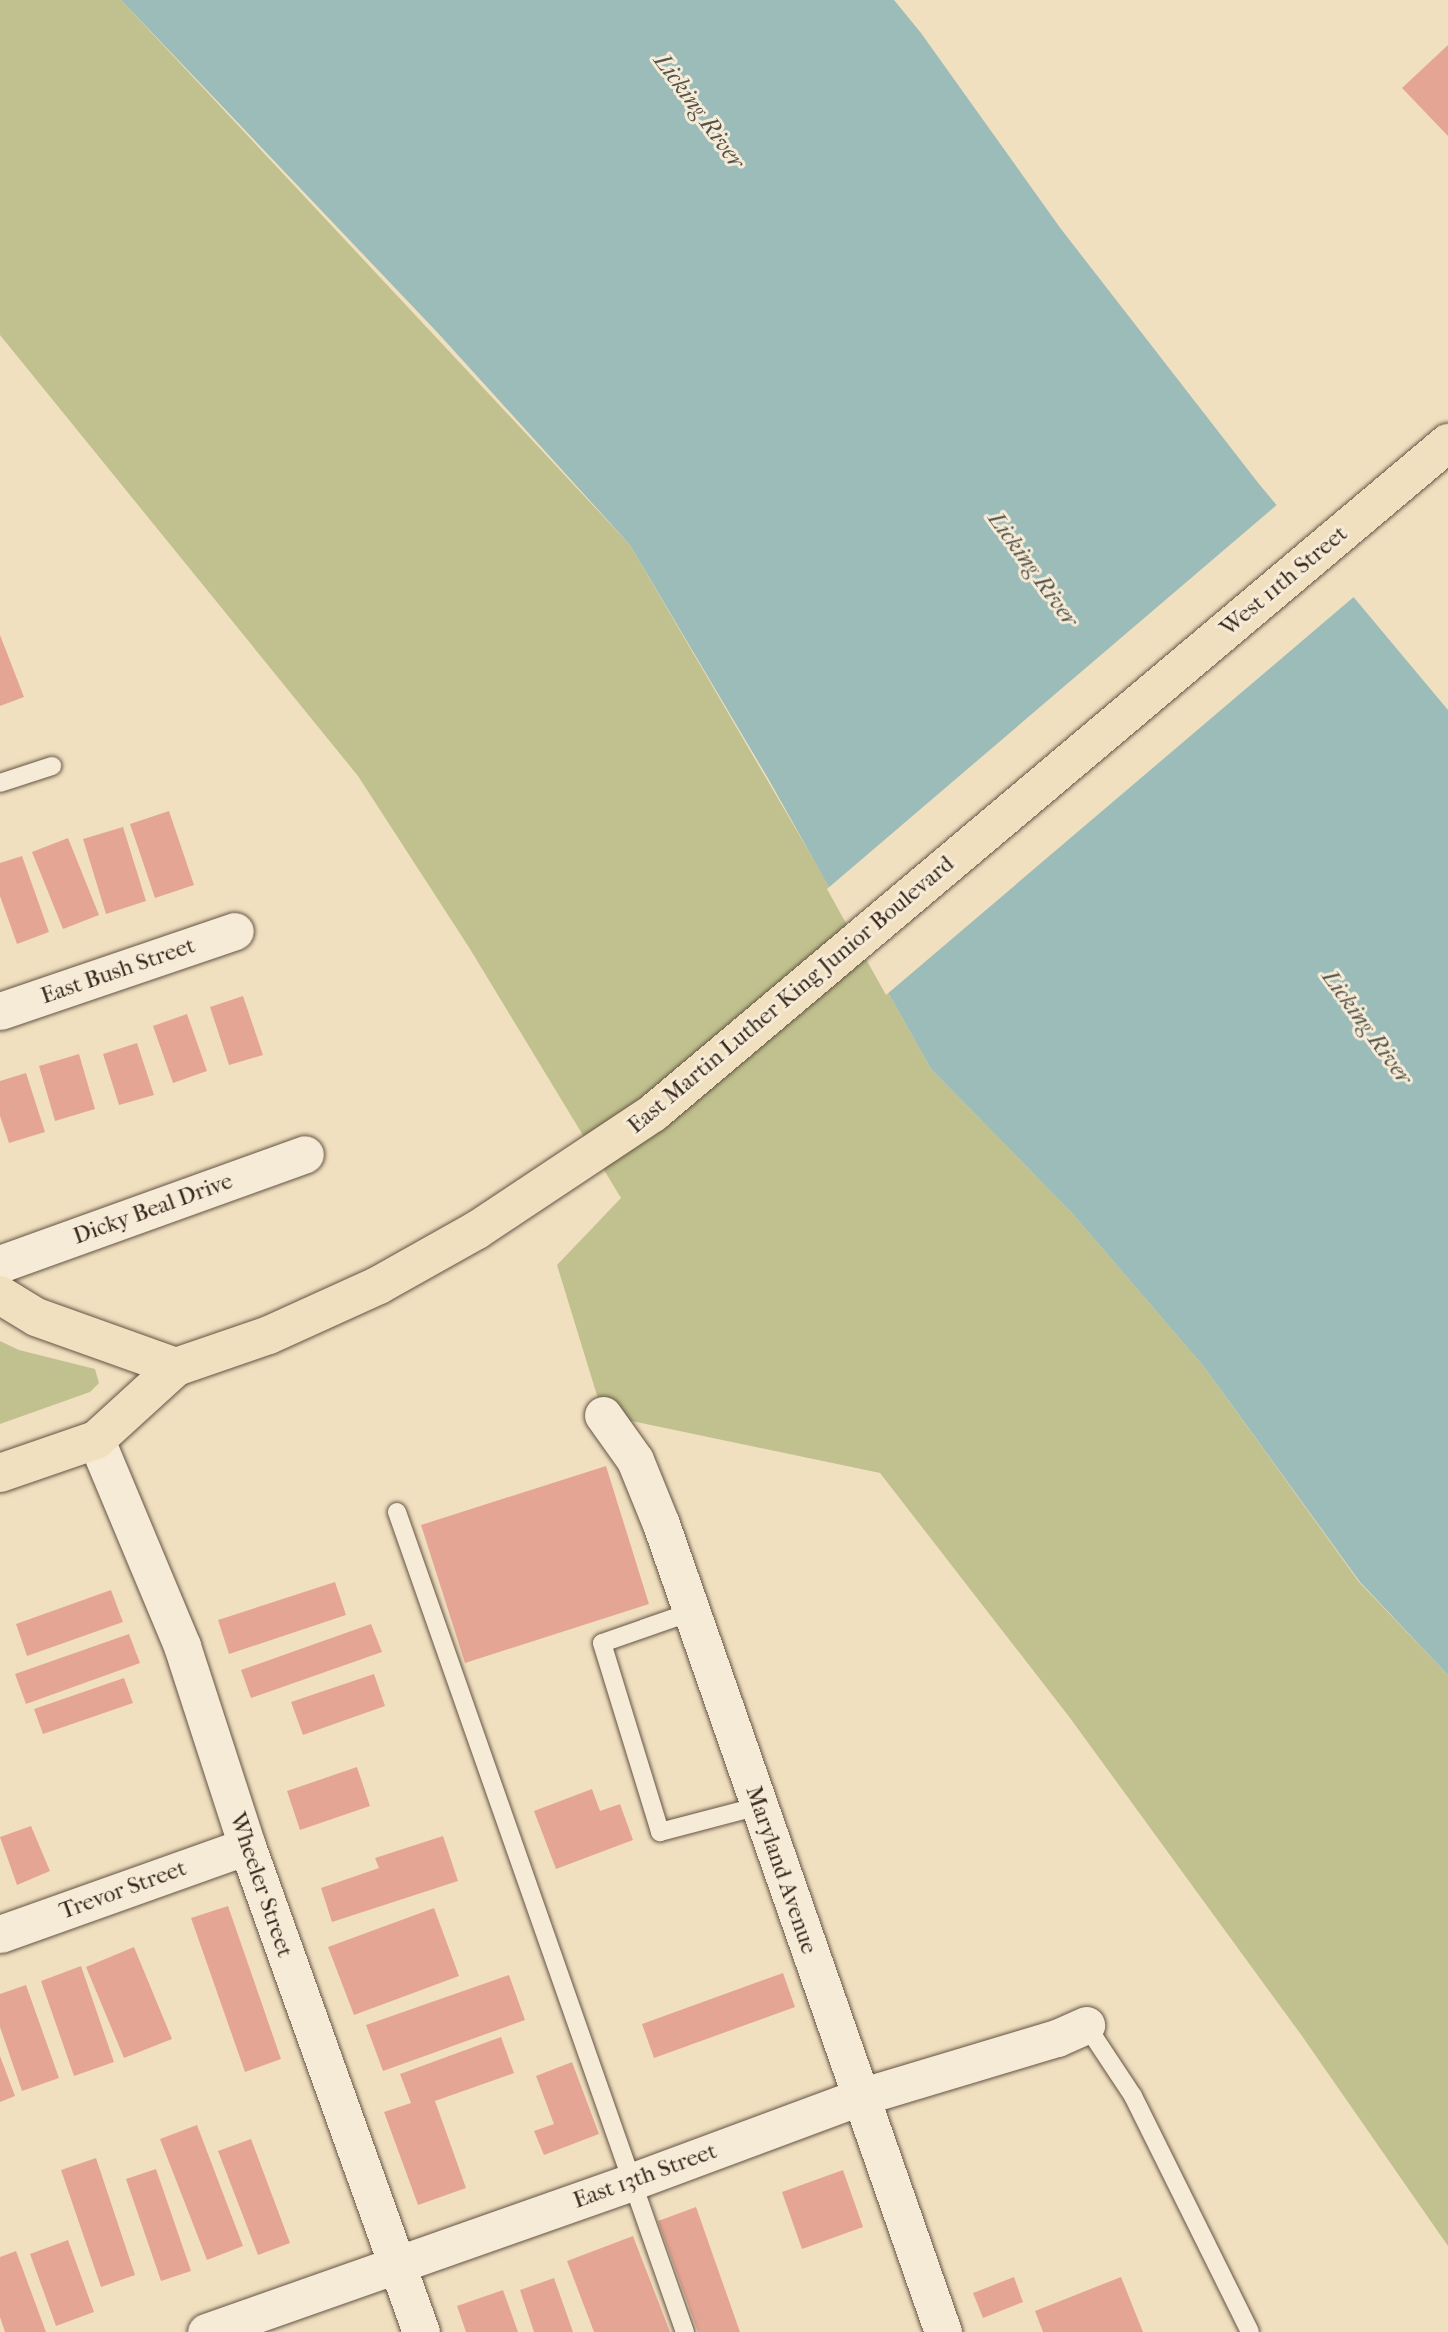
<!DOCTYPE html>
<html>
<head>
<meta charset="utf-8">
<style>
	body { margin:0 }
	#map { position:relative; width:1448px; height:2332px; overflow:hidden; background:#f1e0c0; font-family:"IM FELL French Canon",serif }
	div>[style] { position:absolute }
	.green>* { inset:0; background:#c0c18e }
	.water>* { inset:0; background:#9bbcb8 }
	.pier>* { inset:0; background:#f1e0c0 }
	.building>* { inset:0; background:#e5a595 }
	.roads { filter:drop-shadow(0 0 2px #645444) drop-shadow(0 0 2px #645444) }
	.lane>* { height:18px; margin:-9px; padding:0 9px; transform-origin:9px; border-radius:9px; background:#f6ebd6 }
	.street>* { height:37px; margin:-18.5px; padding:0 18.5px; transform-origin:18.5px; border-radius:18.5px; background:#f6ebd6 }
	.primary>* { height:38px; margin:-19px; padding:0 19px; transform-origin:19px; border-radius:19px; background:#f1e0c0 }
	span { translate:-50% -50%; white-space:nowrap; text-align:center; line-height:1.15; -webkit-text-stroke:6px #f6ebd6; paint-order:stroke }
	.street-label { font-size:23px; color:#35251b }
	.water-label { font-size:24px; color:#54524a; font-style:italic }
</style>
</head>
<body>
<div id="map">
	<div class="green">
		<div style="clip-path:polygon(0 0,121px 0,630px 545px,818px 867px,931px 1069px,1072px 1213px,1205px 1368px,1359px 1582px,1448px 1675px,1448px 2246px,1302px 2036px,1070px 1718px,880px 1473px,603px 1415px,557px 1265px,621px 1198px,470px 949px,358px 776px,0 335px)"></div>
		<div style="clip-path:polygon(0 1341px,19px 1350px,95px 1369px,99px 1383px,90px 1392px,0 1424px)"></div>
	</div>
	<div class="water">
		<div style="clip-path:polygon(121px 0,894px 0,921px 33px,1061px 229px,1259px 484px,1448px 710px,1448px 1675px,1360px 1582px,1205px 1368px,1072px 1213px,931px 1069px,769px 780px,630px 545px,437px 332px)"></div>
	</div>
	<div class="pier">
		<div style="clip-path:polygon(1279px 503px,1356px 595px,886px 995px,827px 889px)"></div>
	</div>
	<div class="building">
		<div style="clip-path:polygon(1448px 45px,1448px 136px,1402px 88px)"></div>
		<div style="clip-path:polygon(0 635px,24px 697px,0 706px)"></div>
		<div style="clip-path:polygon(169px 811px,194px 885px,155px 898px,130px 824px)"></div>
		<div style="clip-path:polygon(123px 827px,146px 901px,106px 914px,83px 839px)"></div>
		<div style="clip-path:polygon(68px 838px,99px 915px,63px 929px,32px 852px)"></div>
		<div style="clip-path:polygon(22px 856px,49px 932px,17px 944px,0 896px,0 863px)"></div>
		<div style="clip-path:polygon(243px 996px,263px 1055px,229px 1065px,210px 1007px)"></div>
		<div style="clip-path:polygon(187px 1014px,207px 1071px,173px 1083px,153px 1026px)"></div>
		<div style="clip-path:polygon(137px 1043px,154px 1095px,119px 1105px,103px 1054px)"></div>
		<div style="clip-path:polygon(79px 1054px,95px 1109px,55px 1121px,39px 1066px)"></div>
		<div style="clip-path:polygon(26px 1073px,45px 1132px,9px 1143px,0 1116px,0 1081px)"></div>
		<div style="clip-path:polygon(606px 1466px,649px 1604px,465px 1663px,421px 1525px)"></div>
		<div style="clip-path:polygon(335px 1582px,346px 1615px,229px 1654px,218px 1620px)"></div>
		<div style="clip-path:polygon(111px 1590px,123px 1622px,27px 1656px,16px 1624px)"></div>
		<div style="clip-path:polygon(371px 1624px,382px 1652px,251px 1698px,241px 1670px)"></div>
		<div style="clip-path:polygon(129px 1634px,140px 1663px,26px 1704px,15px 1674px)"></div>
		<div style="clip-path:polygon(374px 1674px,385px 1706px,303px 1735px,291px 1702px)"></div>
		<div style="clip-path:polygon(124px 1678px,133px 1703px,43px 1734px,34px 1709px)"></div>
		<div style="clip-path:polygon(357px 1767px,370px 1806px,300px 1830px,287px 1791px)"></div>
		<div style="clip-path:polygon(592px 1789px,600px 1811px,620px 1804px,633px 1840px,556px 1869px,534px 1811px)"></div>
		<div style="clip-path:polygon(31px 1826px,50px 1871px,17px 1885px,0 1837px)"></div>
		<div style="clip-path:polygon(443px 1836px,458px 1881px,332px 1922px,321px 1888px,379px 1868px,375px 1858px)"></div>
		<div style="clip-path:polygon(228px 1906px,281px 2059px,245px 2072px,191px 1918px)"></div>
		<div style="clip-path:polygon(434px 1908px,459px 1976px,354px 2015px,328px 1947px)"></div>
		<div style="clip-path:polygon(134px 1947px,172px 2039px,124px 2058px,86px 1967px)"></div>
		<div style="clip-path:polygon(81px 1966px,114px 2062px,74px 2076px,41px 1981px)"></div>
		<div style="clip-path:polygon(783px 1973px,795px 2007px,654px 2058px,642px 2024px)"></div>
		<div style="clip-path:polygon(509px 1975px,525px 2020px,383px 2071px,366px 2025px)"></div>
		<div style="clip-path:polygon(26px 1985px,59px 2078px,22px 2091px,0 2027px,0 1994px)"></div>
		<div style="clip-path:polygon(501px 2037px,514px 2073px,435px 2101px,466px 2188px,418px 2205px,384px 2112px,411px 2103px,400px 2074px)"></div>
		<div style="clip-path:polygon(0 2056px,15px 2096px,0 2102px)"></div>
		<div style="clip-path:polygon(572px 2062px,599px 2134px,544px 2155px,534px 2131px,554px 2124px,536px 2076px)"></div>
		<div style="clip-path:polygon(197px 2125px,243px 2246px,207px 2260px,160px 2139px)"></div>
		<div style="clip-path:polygon(251px 2139px,290px 2243px,258px 2255px,218px 2151px)"></div>
		<div style="clip-path:polygon(96px 2158px,135px 2275px,101px 2287px,61px 2170px)"></div>
		<div style="clip-path:polygon(156px 2169px,191px 2271px,161px 2281px,126px 2179px)"></div>
		<div style="clip-path:polygon(843px 2170px,863px 2227px,802px 2249px,782px 2192px)"></div>
		<div style="clip-path:polygon(696px 2207px,740px 2332px,698px 2332px,658px 2221px)"></div>
		<div style="clip-path:polygon(633px 2236px,670px 2332px,594px 2332px,567px 2261px)"></div>
		<div style="clip-path:polygon(68px 2240px,94px 2312px,56px 2326px,30px 2254px)"></div>
		<div style="clip-path:polygon(16px 2251px,46px 2332px,5px 2332px,0 2317px,0 2257px)"></div>
		<div style="clip-path:polygon(1014px 2277px,1023px 2302px,983px 2318px,973px 2293px)"></div>
		<div style="clip-path:polygon(1121px 2277px,1143px 2332px,1043px 2332px,1035px 2311px)"></div>
		<div style="clip-path:polygon(554px 2278px,573px 2332px,534px 2332px,520px 2290px)"></div>
		<div style="clip-path:polygon(503px 2290px,518px 2332px,466px 2332px,457px 2306px)"></div>
	</div>
	<div class="roads">
		<div class="lane">
			<div style="left:0;top:783px;width:55px;rotate:-18.1deg"></div>
			<div style="left:397px;top:1512px;width:869px;rotate:70.65deg"></div>
			<div style="left:691px;top:1612px;width:94px;rotate:160.8deg"></div>
			<div style="left:602px;top:1643px;width:198px;rotate:72.9deg"></div>
			<div style="left:660px;top:1832px;width:102px;rotate:-14.7deg"></div>
			<div style="left:1086px;top:2025px;width:85px;rotate:56.5deg"></div>
			<div style="left:1133px;top:2096px;width:263px;rotate:63.6deg"></div>
		</div>
		<div class="street">
			<div style="left:0;top:1011px;width:248px;rotate:-18.8deg"></div>
			<div style="left:0;top:1264px;width:324px;rotate:-19.8deg"></div>
			<div style="left:603px;top:1415px;width:55px;rotate:54.6deg"></div>
			<div style="left:635px;top:1460px;width:69px;rotate:67.9deg"></div>
			<div style="left:661px;top:1524px;width:856px;rotate:70.76deg"></div>
			<div style="left:96px;top:1440px;width:223px;rotate:67.3deg"></div>
			<div style="left:182px;top:1646px;width:210px;rotate:72deg"></div>
			<div style="left:247px;top:1846px;width:516px;rotate:70.3deg"></div>
			<div style="left:0;top:1934px;width:262px;rotate:-19.6deg"></div>
			<div style="left:206px;top:2332px;width:451px;rotate:-19.4deg"></div>
			<div style="left:631px;top:2182px;width:244px;rotate:-20.4deg"></div>
			<div style="left:860px;top:2097px;width:206px;rotate:-16.7deg"></div>
			<div style="left:1057px;top:2038px;width:32px;rotate:-24deg"></div>
		</div>
		<div class="primary">
			<div style="left:0;top:1295px;width:42px;rotate:31.4deg"></div>
			<div style="left:36px;top:1317px;width:149px;rotate:19.7deg"></div>
			<div style="left:0;top:1473px;width:102px;rotate:-19deg"></div>
			<div style="left:96px;top:1440px;width:108px;rotate:-42.4deg"></div>
			<div style="left:176px;top:1367px;width:98px;rotate:-19deg"></div>
			<div style="left:269px;top:1335px;width:121px;rotate:-24.4deg"></div>
			<div style="left:379px;top:1285px;width:112px;rotate:-29.3deg"></div>
			<div style="left:477px;top:1230px;width:211px;rotate:-33.6deg"></div>
			<div style="left:653px;top:1113px;width:1040px;rotate:-40.12deg"></div>
		</div>
	</div>
	<div class="street-label">
		<span style="left:1284px;top:581px;rotate:-40deg">West 11th Street</span>
		<span style="left:118px;top:971px;rotate:-19deg">East Bush Street</span>
		<span style="left:791px;top:995px;rotate:-40deg">East Martin Luther King Junior Boulevard</span>
		<span style="left:153px;top:1209px;rotate:-20deg">Dicky Beal Drive</span>
		<span style="left:781px;top:1870px;rotate:71deg">Maryland Avenue</span>
		<span style="left:261px;top:1885px;rotate:71deg">Wheeler Street</span>
		<span style="left:123px;top:1890px;rotate:-20deg">Trevor Street</span>
		<span style="left:645px;top:2176px;rotate:-20deg">East 13th Street</span>
	</div>
	<div class="water-label">
		<span style="left:699px;top:111px;rotate:54deg">Licking River</span>
		<span style="left:1033px;top:569px;rotate:54deg">Licking River</span>
		<span style="left:1367px;top:1027px;rotate:54deg">Licking River</span>
	</div>
</div>
</body>
</html>
